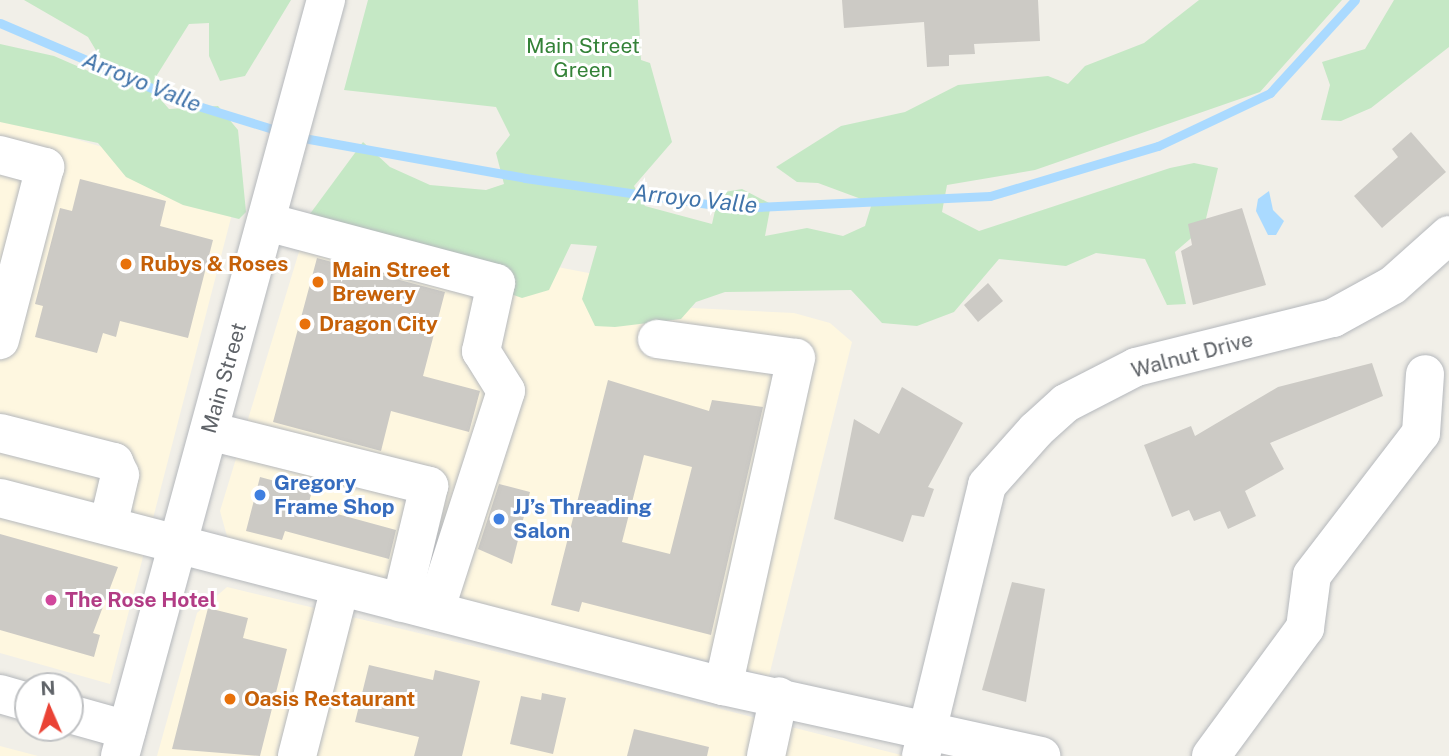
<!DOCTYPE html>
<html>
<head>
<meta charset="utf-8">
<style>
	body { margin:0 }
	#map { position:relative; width:1449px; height:756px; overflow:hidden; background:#f1efe8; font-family:"Public Sans",sans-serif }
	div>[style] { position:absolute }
	.commercial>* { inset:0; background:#fef7e0 }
	.green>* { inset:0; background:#c5e8c5 }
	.water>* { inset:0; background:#aadaff }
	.stream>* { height:9px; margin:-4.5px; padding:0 4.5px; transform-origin:4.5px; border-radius:4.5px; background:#aadaff }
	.building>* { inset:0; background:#cccac5 }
	.roads { filter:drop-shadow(0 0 2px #b5b8bc) drop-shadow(0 0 2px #b5b8bc) }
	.minor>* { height:38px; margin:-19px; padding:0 19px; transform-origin:19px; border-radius:19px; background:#fff }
	.dots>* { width:19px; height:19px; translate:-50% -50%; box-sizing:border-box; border:4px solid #fff; border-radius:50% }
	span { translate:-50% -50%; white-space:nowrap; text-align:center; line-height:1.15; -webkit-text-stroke:6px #fff; paint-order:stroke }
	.park-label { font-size:21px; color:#348238 }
	.food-label { font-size:21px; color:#c56008; font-weight:700 }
	.left { translate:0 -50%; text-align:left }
	.street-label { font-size:21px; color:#5f6368 }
	.shop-label { font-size:21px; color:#366cbe; font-weight:700 }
	.hotel-label { font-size:21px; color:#b23c85; font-weight:700 }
	.water-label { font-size:23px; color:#4174aa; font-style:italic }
	.north { position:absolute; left:14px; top:672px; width:70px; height:70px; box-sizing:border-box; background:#fff; border:2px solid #bfc1c3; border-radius:50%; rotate:357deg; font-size:19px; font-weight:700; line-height:28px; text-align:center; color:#5f6368 }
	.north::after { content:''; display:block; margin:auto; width:24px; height:32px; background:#ea4335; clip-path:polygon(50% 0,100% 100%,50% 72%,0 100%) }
</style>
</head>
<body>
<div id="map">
	<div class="commercial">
		<div style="clip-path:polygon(0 117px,239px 187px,110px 684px,0 653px)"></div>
		<div style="clip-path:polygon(309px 219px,625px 280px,650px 306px,794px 313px,830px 323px,852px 342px,769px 676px,228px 540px,220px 511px)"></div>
		<div style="clip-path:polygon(227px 587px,522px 658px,905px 756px,157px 756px,197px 613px)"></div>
		<div style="clip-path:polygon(0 746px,38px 756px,0 756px)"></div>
	</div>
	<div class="green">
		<div style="clip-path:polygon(24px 0,291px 0,245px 76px,220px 81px,209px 56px,209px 23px,189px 24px,157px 75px,156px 94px,169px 109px,218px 106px,238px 130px,246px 212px,239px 219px,183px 205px,126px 177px,98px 143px,0 122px,0 44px,54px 56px,93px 73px,104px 64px,88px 37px)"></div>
		<div style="clip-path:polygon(368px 0,638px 0,641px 60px,650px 63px,672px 142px,634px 186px,645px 206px,712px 224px,719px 193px,742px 189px,771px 204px,765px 236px,807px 228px,843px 236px,865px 226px,872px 203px,818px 183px,797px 182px,776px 167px,841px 126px,905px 112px,958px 85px,1048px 76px,1068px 84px,1085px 66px,1144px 43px,1199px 0,1342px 0,1260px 92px,1035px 170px,947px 185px,942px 212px,979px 231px,1170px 168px,1194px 163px,1218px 168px,1204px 227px,1175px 252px,1186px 304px,1167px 305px,1145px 259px,1096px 253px,1066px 266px,999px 259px,954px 312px,917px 326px,882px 323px,851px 290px,725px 292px,696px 302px,681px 319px,615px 327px,595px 326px,582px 299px,597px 246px,571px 244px,549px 290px,522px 298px,304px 222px,363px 142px,390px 167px,430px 185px,486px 190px,504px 184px,496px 153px,510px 135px,496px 107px,344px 90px)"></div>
		<div style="clip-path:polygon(1394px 0,1449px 0,1449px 47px,1371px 108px,1341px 121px,1321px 120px,1330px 85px,1322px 62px,1365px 49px)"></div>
	</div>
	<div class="water">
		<div style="clip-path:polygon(1269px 191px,1273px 210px,1284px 221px,1276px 235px,1268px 235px,1256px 211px,1258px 199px)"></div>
	</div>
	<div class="stream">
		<div style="left:0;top:23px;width:198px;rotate:23.2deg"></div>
		<div style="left:182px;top:101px;width:105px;rotate:17.2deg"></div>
		<div style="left:298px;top:137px;width:231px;rotate:10.2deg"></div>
		<div style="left:525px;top:178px;width:214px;rotate:8.1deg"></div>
		<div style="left:737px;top:208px;width:253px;rotate:-2.7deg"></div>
		<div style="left:990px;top:196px;width:175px;rotate:-16.6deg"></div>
		<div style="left:1158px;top:146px;width:124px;rotate:-25.3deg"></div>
		<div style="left:1270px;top:93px;width:126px;rotate:-47.6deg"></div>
	</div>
	<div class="building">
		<div style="clip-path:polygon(842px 0,1038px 0,1040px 41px,974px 44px,975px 54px,949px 55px,949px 66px,927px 67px,924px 22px,844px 28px)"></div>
		<div style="clip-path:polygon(1411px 132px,1446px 172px,1382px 228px,1354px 196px,1398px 157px,1392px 149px)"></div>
		<div style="clip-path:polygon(80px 179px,166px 201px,160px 226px,213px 240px,188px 338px,120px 321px,116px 337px,103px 333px,97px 353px,35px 337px,43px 306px,35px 304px,60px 208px,72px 211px)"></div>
		<div style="clip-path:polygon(1242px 208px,1266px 285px,1193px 305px,1181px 251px,1192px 245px,1188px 224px)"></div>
		<div style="clip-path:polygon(317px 258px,445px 292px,423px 376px,480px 391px,469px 432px,391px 411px,381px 451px,273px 422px)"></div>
		<div style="clip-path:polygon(988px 283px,1003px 301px,978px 322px,964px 305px)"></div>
		<div style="clip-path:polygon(1372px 363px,1383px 396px,1270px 443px,1284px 469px,1245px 491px,1256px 516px,1228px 529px,1220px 511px,1194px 521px,1189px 510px,1172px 517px,1144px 445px,1191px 426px,1195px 436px,1278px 387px)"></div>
		<div style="clip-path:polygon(evenodd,608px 380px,709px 411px,712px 400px,763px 407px,711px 635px,582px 602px,579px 612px,551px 605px,608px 380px,644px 455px,692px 467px,670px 554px,622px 542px,644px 455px)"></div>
		<div style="clip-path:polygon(902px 387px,963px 423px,928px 487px,934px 489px,924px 517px,912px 515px,903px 542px,834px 519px,854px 419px,879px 434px)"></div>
		<div style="clip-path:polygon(260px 477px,312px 491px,308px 506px,396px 530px,389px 559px,285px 531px,282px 540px,246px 531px)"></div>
		<div style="clip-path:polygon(499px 484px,530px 492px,512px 564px,478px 549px)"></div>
		<div style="clip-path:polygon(0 534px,118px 567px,93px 633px,100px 635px,94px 657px,0 630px)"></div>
		<div style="clip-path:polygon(1012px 582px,1045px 589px,1026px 702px,982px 690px)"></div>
		<div style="clip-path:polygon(208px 608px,248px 618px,243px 638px,287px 649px,260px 756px,172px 749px)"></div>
		<div style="clip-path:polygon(369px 665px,433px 680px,435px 670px,480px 681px,462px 756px,414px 756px,419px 737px,355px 722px)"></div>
		<div style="clip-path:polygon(542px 693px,566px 698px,553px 754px,510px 744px,521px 696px,541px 700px)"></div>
		<div style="clip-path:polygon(634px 729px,709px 747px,707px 756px,627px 756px)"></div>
	</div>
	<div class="roads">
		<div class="minor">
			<div style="left:0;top:155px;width:47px;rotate:14.9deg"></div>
			<div style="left:45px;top:167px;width:179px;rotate:104.6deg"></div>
			<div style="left:267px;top:222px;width:237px;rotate:14.9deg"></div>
			<div style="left:496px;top:283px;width:70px;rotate:102.4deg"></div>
			<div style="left:481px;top:351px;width:47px;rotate:58deg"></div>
			<div style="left:506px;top:391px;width:231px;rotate:107.9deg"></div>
			<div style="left:657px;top:339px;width:140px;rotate:7.8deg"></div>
			<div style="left:796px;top:358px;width:336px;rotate:102.5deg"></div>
			<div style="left:209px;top:431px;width:227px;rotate:14deg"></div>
			<div style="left:429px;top:486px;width:120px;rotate:103.5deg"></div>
			<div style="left:0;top:433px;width:118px;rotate:14.3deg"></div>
			<div style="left:114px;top:462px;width:14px;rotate:65deg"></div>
			<div style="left:120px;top:475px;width:52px;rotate:103.2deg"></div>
			<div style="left:0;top:498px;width:747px;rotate:14.58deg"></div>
			<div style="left:723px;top:686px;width:326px;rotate:12.4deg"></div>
			<div style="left:0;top:694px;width:29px;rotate:16deg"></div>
			<div style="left:70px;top:714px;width:59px;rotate:15.7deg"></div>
			<div style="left:120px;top:756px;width:784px;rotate:-74.76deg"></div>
			<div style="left:297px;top:756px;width:174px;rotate:-75.7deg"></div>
			<div style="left:766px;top:756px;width:61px;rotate:-77.8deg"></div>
			<div style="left:921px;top:756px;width:279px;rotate:-76.3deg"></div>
			<div style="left:987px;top:485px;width:74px;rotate:-48.3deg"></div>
			<div style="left:1036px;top:430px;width:40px;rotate:-42deg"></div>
			<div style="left:1066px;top:403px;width:79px;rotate:-27.2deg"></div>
			<div style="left:1136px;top:367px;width:203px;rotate:-14deg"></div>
			<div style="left:1333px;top:318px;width:68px;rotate:-28.8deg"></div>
			<div style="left:1393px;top:285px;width:75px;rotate:-41.8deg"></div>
			<div style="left:1211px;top:756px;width:159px;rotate:-53.7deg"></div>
			<div style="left:1305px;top:628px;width:53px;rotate:-82.5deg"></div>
			<div style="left:1312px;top:575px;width:179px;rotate:-52.5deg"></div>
			<div style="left:1421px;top:433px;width:59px;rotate:-86.1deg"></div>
		</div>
	</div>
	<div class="dots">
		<div style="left:126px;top:264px;background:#e8710a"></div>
		<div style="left:318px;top:282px;background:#e8710a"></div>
		<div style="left:305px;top:324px;background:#e8710a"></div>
		<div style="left:260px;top:495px;background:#3f7fe0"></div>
		<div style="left:499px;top:519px;background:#3f7fe0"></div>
		<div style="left:51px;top:600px;background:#d1479c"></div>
		<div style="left:230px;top:699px;background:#e8710a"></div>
	</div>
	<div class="park-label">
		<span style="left:583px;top:58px">Main Street<br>Green</span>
	</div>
	<div class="food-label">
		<span class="left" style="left:140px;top:264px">Rubys &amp; Roses</span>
		<span class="left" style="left:332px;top:282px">Main Street<br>Brewery</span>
		<span class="left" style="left:319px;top:324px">Dragon City</span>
		<span class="left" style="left:244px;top:699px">Oasis Restaurant</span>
	</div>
	<div class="street-label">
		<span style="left:1192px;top:355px;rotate:-15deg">Walnut Drive</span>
		<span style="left:224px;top:378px;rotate:-74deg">Main Street</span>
	</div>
	<div class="shop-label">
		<span class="left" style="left:274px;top:495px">Gregory<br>Frame Shop</span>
		<span class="left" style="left:513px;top:519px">JJ’s Threading<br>Salon</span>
	</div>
	<div class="hotel-label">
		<span class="left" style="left:65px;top:600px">The Rose Hotel</span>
	</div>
	<div class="water-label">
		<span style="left:142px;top:82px;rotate:22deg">Arroyo Valle</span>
		<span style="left:695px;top:199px;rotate:6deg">Arroyo Valle</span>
	</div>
	<div class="north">N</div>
</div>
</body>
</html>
